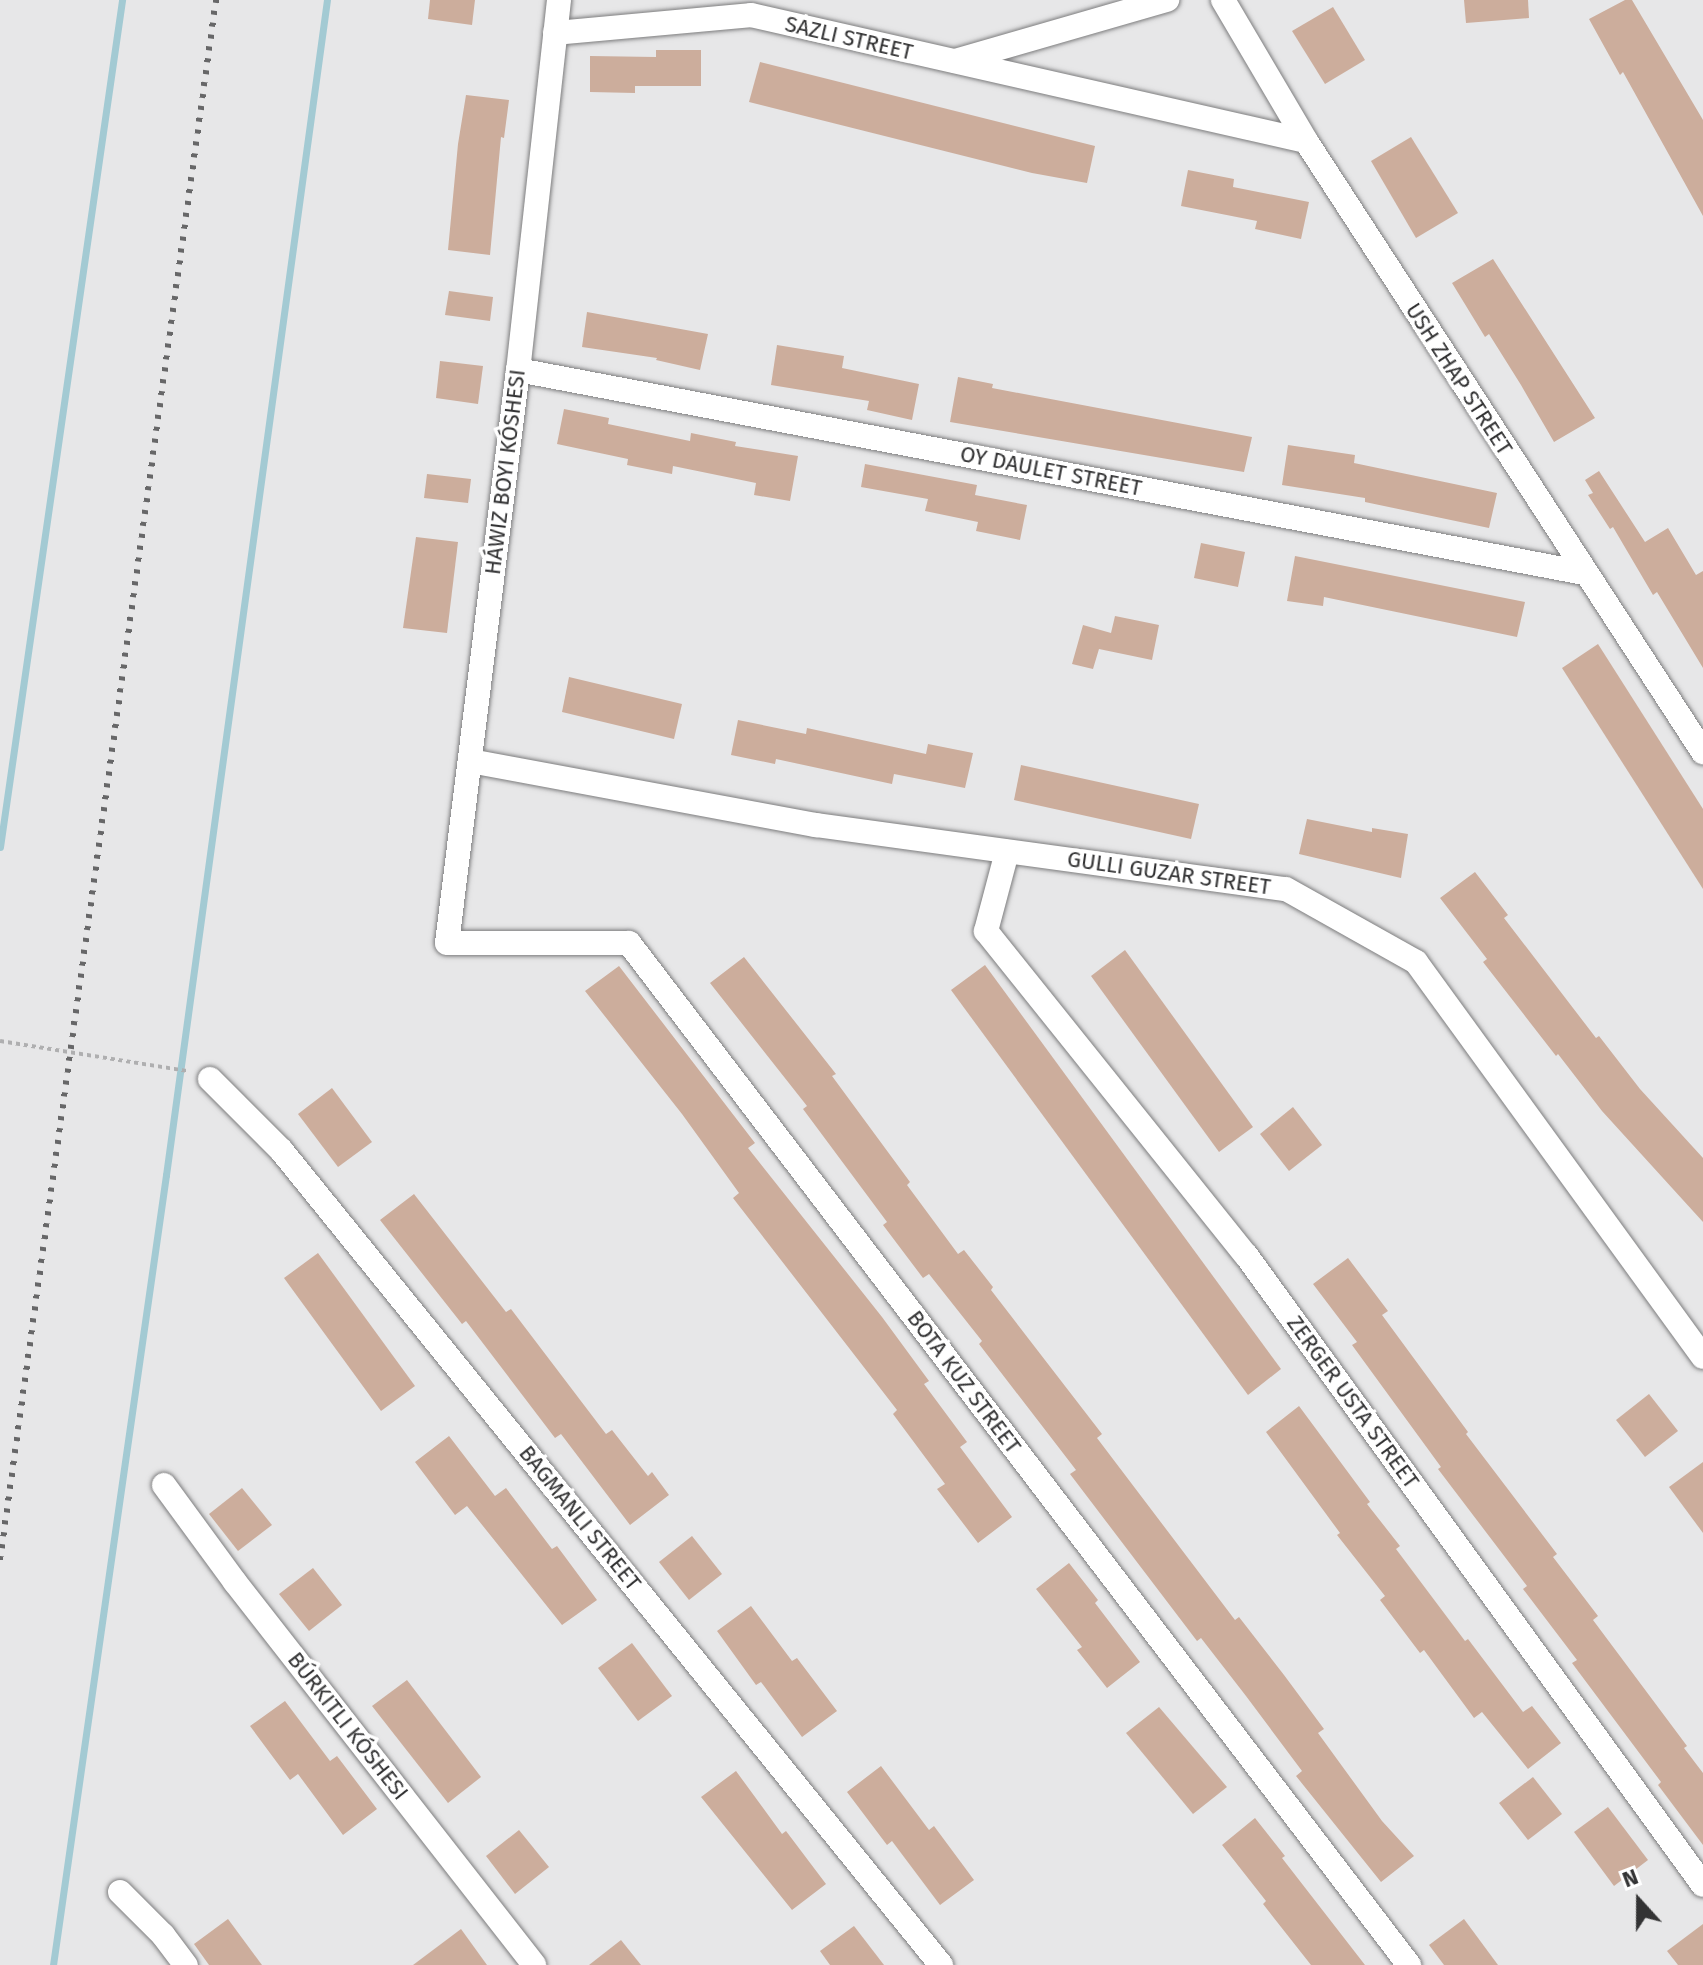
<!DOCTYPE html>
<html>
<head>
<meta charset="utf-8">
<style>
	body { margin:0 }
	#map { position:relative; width:1703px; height:1965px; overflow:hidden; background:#e7e7e8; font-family:"Fira Sans",sans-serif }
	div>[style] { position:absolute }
	.stream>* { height:7px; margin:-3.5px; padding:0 3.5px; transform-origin:3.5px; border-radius:3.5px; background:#a3cad3 }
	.building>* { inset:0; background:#ccad9c }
	.path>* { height:4px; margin-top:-2px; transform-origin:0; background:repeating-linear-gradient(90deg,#afafb0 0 4px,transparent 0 8px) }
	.roads { filter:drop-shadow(0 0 2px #7d7d7e) drop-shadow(0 0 2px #7d7d7e) }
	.street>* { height:24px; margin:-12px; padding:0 12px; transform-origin:12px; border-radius:12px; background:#fff }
	.rail>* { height:6px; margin-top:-3px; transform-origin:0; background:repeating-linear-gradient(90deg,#676768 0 4px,transparent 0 12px) }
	span { translate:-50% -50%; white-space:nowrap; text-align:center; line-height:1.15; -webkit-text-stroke:7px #fff; paint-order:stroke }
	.street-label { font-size:22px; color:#333334 }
	.north { position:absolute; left:1599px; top:1861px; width:80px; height:80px; -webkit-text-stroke:6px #fff; paint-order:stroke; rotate:339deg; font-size:22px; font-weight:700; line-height:32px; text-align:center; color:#333334 }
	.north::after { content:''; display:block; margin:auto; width:28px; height:36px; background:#333334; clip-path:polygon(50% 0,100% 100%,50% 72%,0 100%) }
</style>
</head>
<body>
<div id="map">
	<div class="stream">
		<div style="left:0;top:847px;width:856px;rotate:-81.8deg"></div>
		<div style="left:53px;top:1965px;width:798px;rotate:-81.86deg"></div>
		<div style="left:166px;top:1175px;width:1186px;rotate:-82.2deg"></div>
	</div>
	<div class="building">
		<div style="clip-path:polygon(430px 0,475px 0,472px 25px,428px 19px)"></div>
		<div style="clip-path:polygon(1464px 0,1528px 0,1529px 18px,1466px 23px)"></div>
		<div style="clip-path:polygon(1625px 0,1632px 0,1703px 120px,1703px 216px,1623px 72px,1620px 75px,1589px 19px)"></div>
		<div style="clip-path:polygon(1333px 7px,1365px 60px,1325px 84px,1292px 31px)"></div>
		<div style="clip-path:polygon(656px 50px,701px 50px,701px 86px,635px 86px,635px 93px,590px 92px,590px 56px,656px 57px)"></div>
		<div style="clip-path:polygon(760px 62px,1095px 146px,1087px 183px,1032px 173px,749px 102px)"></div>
		<div style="clip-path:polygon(466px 95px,509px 100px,504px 138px,501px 137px,490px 255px,448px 250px,458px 144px)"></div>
		<div style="clip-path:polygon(1411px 137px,1458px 213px,1416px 238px,1371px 161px)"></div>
		<div style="clip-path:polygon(1188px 170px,1234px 179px,1233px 187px,1309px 202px,1301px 239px,1255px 229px,1257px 221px,1181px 206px)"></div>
		<div style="clip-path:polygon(1493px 259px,1595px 418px,1554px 442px,1521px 385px,1489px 334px,1485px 337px,1452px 283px)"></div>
		<div style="clip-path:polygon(449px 291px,493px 297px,490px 321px,445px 315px)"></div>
		<div style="clip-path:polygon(587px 312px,708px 334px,700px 370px,656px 360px,657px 358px,582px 347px)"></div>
		<div style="clip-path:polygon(777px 345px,844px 356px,842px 368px,919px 384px,912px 420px,867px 410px,869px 401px,771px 385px)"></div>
		<div style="clip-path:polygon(440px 361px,483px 366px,478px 404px,436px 398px)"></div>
		<div style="clip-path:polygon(958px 377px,993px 384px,992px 388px,1252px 437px,1244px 472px,950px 422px)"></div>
		<div style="clip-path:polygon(564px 409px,609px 418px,608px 424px,690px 441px,691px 433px,736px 442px,735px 446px,798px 456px,790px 501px,754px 495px,756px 483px,673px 466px,672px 474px,627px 465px,628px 459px,557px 444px)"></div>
		<div style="clip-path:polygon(1288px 445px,1355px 455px,1354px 463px,1497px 493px,1489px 528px,1365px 502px,1365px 498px,1282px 485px)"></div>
		<div style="clip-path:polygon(865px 464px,977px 485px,975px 495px,1027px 505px,1020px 540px,976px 531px,978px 522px,925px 511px,928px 499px,861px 487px)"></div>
		<div style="clip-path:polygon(1599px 471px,1645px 542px,1668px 528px,1696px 575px,1703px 571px,1703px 668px,1657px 592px,1653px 595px,1613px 527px,1610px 529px,1588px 495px,1593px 493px,1585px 480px)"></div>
		<div style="clip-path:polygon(427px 474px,471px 479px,468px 503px,424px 498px)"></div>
		<div style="clip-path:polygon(416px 537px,458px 542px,447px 633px,403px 628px)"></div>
		<div style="clip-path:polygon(1201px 543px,1245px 552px,1238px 587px,1194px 578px)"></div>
		<div style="clip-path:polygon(1295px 556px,1525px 602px,1517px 637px,1324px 597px,1323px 606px,1287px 601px)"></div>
		<div style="clip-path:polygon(1115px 616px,1159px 625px,1152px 660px,1099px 649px,1093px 669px,1072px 664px,1083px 625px,1111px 633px)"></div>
		<div style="clip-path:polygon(1598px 644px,1703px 809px,1703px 889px,1562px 668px)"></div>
		<div style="clip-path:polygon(569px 677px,682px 704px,674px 739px,562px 712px)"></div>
		<div style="clip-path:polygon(738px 720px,806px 734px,807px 728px,926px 754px,928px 744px,973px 753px,965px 788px,894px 774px,892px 784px,776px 759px,775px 764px,731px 755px)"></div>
		<div style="clip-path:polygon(1021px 765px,1199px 804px,1191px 839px,1014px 800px)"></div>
		<div style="clip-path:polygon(1307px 819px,1372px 832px,1372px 828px,1408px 834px,1401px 878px,1299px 854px)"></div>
		<div style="clip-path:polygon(1475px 872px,1508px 915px,1504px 918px,1596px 1038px,1599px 1036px,1640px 1089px,1703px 1158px,1703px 1222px,1602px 1111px,1558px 1054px,1556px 1056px,1483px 962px,1487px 959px,1440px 898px)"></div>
		<div style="clip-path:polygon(1125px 950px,1253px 1127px,1219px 1152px,1091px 976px)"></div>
		<div style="clip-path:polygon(744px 957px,836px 1074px,832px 1076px,910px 1182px,907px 1185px,958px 1254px,964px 1250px,993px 1287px,991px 1290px,1102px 1434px,1097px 1438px,1235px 1620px,1239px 1617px,1284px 1675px,1324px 1729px,1318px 1733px,1382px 1821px,1414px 1856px,1381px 1882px,1296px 1776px,1302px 1771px,1246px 1696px,1201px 1638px,1197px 1641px,1070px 1474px,1076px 1470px,979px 1344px,982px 1341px,929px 1274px,923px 1278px,883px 1225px,887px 1222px,803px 1109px,807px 1106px,710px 983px)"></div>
		<div style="clip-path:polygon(985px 965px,1281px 1369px,1248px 1395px,951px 990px)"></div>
		<div style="clip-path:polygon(619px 966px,755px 1143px,748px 1148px,882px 1317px,929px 1381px,924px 1384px,967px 1442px,960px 1447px,1012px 1517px,978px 1543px,937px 1489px,945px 1484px,893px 1414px,897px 1410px,733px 1198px,739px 1193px,682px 1114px,585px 991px)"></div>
		<div style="clip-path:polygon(332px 1088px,372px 1142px,338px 1167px,298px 1114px)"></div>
		<div style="clip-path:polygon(1293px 1107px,1322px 1145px,1289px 1171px,1260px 1134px)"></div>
		<div style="clip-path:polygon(414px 1194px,506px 1312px,511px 1309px,606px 1434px,612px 1430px,648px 1476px,652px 1472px,669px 1495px,630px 1525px,561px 1434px,555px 1438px,466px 1321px,462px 1324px,380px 1220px)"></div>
		<div style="clip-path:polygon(318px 1253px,415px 1386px,381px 1411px,284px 1278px)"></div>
		<div style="clip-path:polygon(1348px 1258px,1388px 1311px,1382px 1315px,1468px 1432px,1466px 1434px,1557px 1554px,1553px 1557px,1598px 1616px,1593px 1620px,1687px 1746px,1684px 1748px,1703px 1773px,1703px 1845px,1658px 1785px,1661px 1782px,1572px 1663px,1577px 1660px,1523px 1589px,1527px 1586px,1438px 1469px,1441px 1467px,1352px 1345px,1357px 1342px,1313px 1284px)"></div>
		<div style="clip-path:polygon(1649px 1394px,1678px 1431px,1645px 1457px,1616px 1420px)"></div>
		<div style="clip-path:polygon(1299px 1406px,1370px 1502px,1367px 1504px,1400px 1546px,1396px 1549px,1465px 1641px,1468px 1639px,1523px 1712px,1532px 1706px,1561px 1743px,1528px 1769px,1482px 1712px,1474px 1718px,1424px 1650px,1420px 1653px,1380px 1600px,1385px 1596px,1337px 1535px,1340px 1533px,1266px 1432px)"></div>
		<div style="clip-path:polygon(449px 1436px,495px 1496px,506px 1488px,552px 1549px,557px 1546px,597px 1600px,562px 1625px,467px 1506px,455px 1515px,415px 1462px)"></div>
		<div style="clip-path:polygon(1703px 1462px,1703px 1533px,1669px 1487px)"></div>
		<div style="clip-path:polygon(242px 1488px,272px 1525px,238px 1551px,209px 1514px)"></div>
		<div style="clip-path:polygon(692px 1536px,722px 1574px,689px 1600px,659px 1562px)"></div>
		<div style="clip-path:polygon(1069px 1563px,1098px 1600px,1095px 1603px,1140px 1662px,1107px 1688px,1077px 1650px,1082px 1647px,1036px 1589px)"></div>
		<div style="clip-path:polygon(313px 1568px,342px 1605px,309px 1631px,279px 1594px)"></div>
		<div style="clip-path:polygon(751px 1606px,792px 1661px,797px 1658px,837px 1711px,802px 1737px,761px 1682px,756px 1685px,717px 1631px)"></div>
		<div style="clip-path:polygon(632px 1643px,672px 1696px,638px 1721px,598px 1668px)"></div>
		<div style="clip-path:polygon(407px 1680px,481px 1777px,448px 1803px,372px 1706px)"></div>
		<div style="clip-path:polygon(285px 1701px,330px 1761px,337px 1756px,377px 1809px,343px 1835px,298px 1774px,290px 1780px,250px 1726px)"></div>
		<div style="clip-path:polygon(1159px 1707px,1227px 1787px,1193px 1814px,1126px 1733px)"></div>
		<div style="clip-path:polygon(881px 1766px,929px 1830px,934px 1826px,974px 1880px,940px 1905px,892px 1841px,887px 1845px,847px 1792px)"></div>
		<div style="clip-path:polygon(736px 1771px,782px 1834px,786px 1831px,826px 1884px,792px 1910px,701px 1797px)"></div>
		<div style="clip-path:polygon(1533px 1777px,1562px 1814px,1528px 1840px,1499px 1803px)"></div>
		<div style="clip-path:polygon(1608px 1807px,1648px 1860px,1614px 1886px,1574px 1832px)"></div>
		<div style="clip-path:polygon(1255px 1818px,1285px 1856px,1282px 1858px,1365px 1965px,1311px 1965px,1263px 1904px,1266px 1901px,1222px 1845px)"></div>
		<div style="clip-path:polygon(519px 1830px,549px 1867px,515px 1894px,486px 1856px)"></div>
		<div style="clip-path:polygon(228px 1919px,262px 1965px,209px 1965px,194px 1944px)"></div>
		<div style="clip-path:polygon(1464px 1919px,1498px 1965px,1444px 1965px,1429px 1945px)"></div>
		<div style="clip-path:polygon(1703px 1924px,1703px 1965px,1678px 1965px,1667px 1951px)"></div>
		<div style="clip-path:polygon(854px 1926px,884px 1965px,830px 1965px,820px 1951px)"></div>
		<div style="clip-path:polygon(461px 1929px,487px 1965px,413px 1965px)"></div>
		<div style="clip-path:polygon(621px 1940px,641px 1965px,589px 1965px)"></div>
	</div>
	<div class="path">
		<div style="left:0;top:1041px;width:189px;rotate:9.1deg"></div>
	</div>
	<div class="roads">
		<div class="street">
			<div style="left:559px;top:0;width:372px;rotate:96.3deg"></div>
			<div style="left:518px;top:370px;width:577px;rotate:97.06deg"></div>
			<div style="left:447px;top:943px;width:182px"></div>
			<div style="left:629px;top:943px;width:1286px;rotate:52.65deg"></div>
			<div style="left:1223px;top:0;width:164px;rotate:59.5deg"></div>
			<div style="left:1306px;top:141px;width:729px;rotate:56.99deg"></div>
			<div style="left:555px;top:33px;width:197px;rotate:-5.2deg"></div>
			<div style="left:751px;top:15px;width:569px;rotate:12.79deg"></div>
			<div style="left:955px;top:61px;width:221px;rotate:-16.1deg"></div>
			<div style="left:518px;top:370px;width:1085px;rotate:10.78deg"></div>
			<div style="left:470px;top:761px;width:352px;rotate:10.5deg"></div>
			<div style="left:816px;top:825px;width:474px;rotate:7.8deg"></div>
			<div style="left:1286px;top:889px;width:149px;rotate:29.3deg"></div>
			<div style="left:1416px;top:962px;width:488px;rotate:54deg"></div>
			<div style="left:1007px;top:852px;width:82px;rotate:104.9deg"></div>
			<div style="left:986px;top:931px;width:415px;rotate:51.3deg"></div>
			<div style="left:1246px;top:1255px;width:778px;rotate:54.04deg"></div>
			<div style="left:210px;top:1079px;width:100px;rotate:45deg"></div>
			<div style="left:281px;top:1150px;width:1049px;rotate:51deg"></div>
			<div style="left:164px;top:1485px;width:120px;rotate:53.8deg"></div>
			<div style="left:235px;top:1582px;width:486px;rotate:52deg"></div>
			<div style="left:120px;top:1892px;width:61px;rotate:45deg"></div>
			<div style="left:163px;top:1935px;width:38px;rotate:53deg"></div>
		</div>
	</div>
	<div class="rail">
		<div style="left:0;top:1560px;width:1575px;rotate:-82.12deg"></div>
	</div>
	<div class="street-label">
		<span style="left:849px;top:38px;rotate:13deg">SAZLI STREET</span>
		<span style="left:1459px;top:379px;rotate:57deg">USH ZHAP STREET</span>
		<span style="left:1051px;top:471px;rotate:11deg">OY DAULET STREET</span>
		<span style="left:505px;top:472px;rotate:-83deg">HÁWIZ BOYI KÓSHESI</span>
		<span style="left:1169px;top:873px;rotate:8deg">GULLI GUZAR STREET</span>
		<span style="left:964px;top:1382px;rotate:53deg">BOTA KUZ STREET</span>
		<span style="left:1353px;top:1402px;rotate:54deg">ZERGER USTA STREET</span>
		<span style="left:580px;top:1518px;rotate:51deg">BAGMANLI STREET</span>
		<span style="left:348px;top:1726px;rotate:52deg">BÚRKITLI KÓSHESI</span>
	</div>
	<div class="north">N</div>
</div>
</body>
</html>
